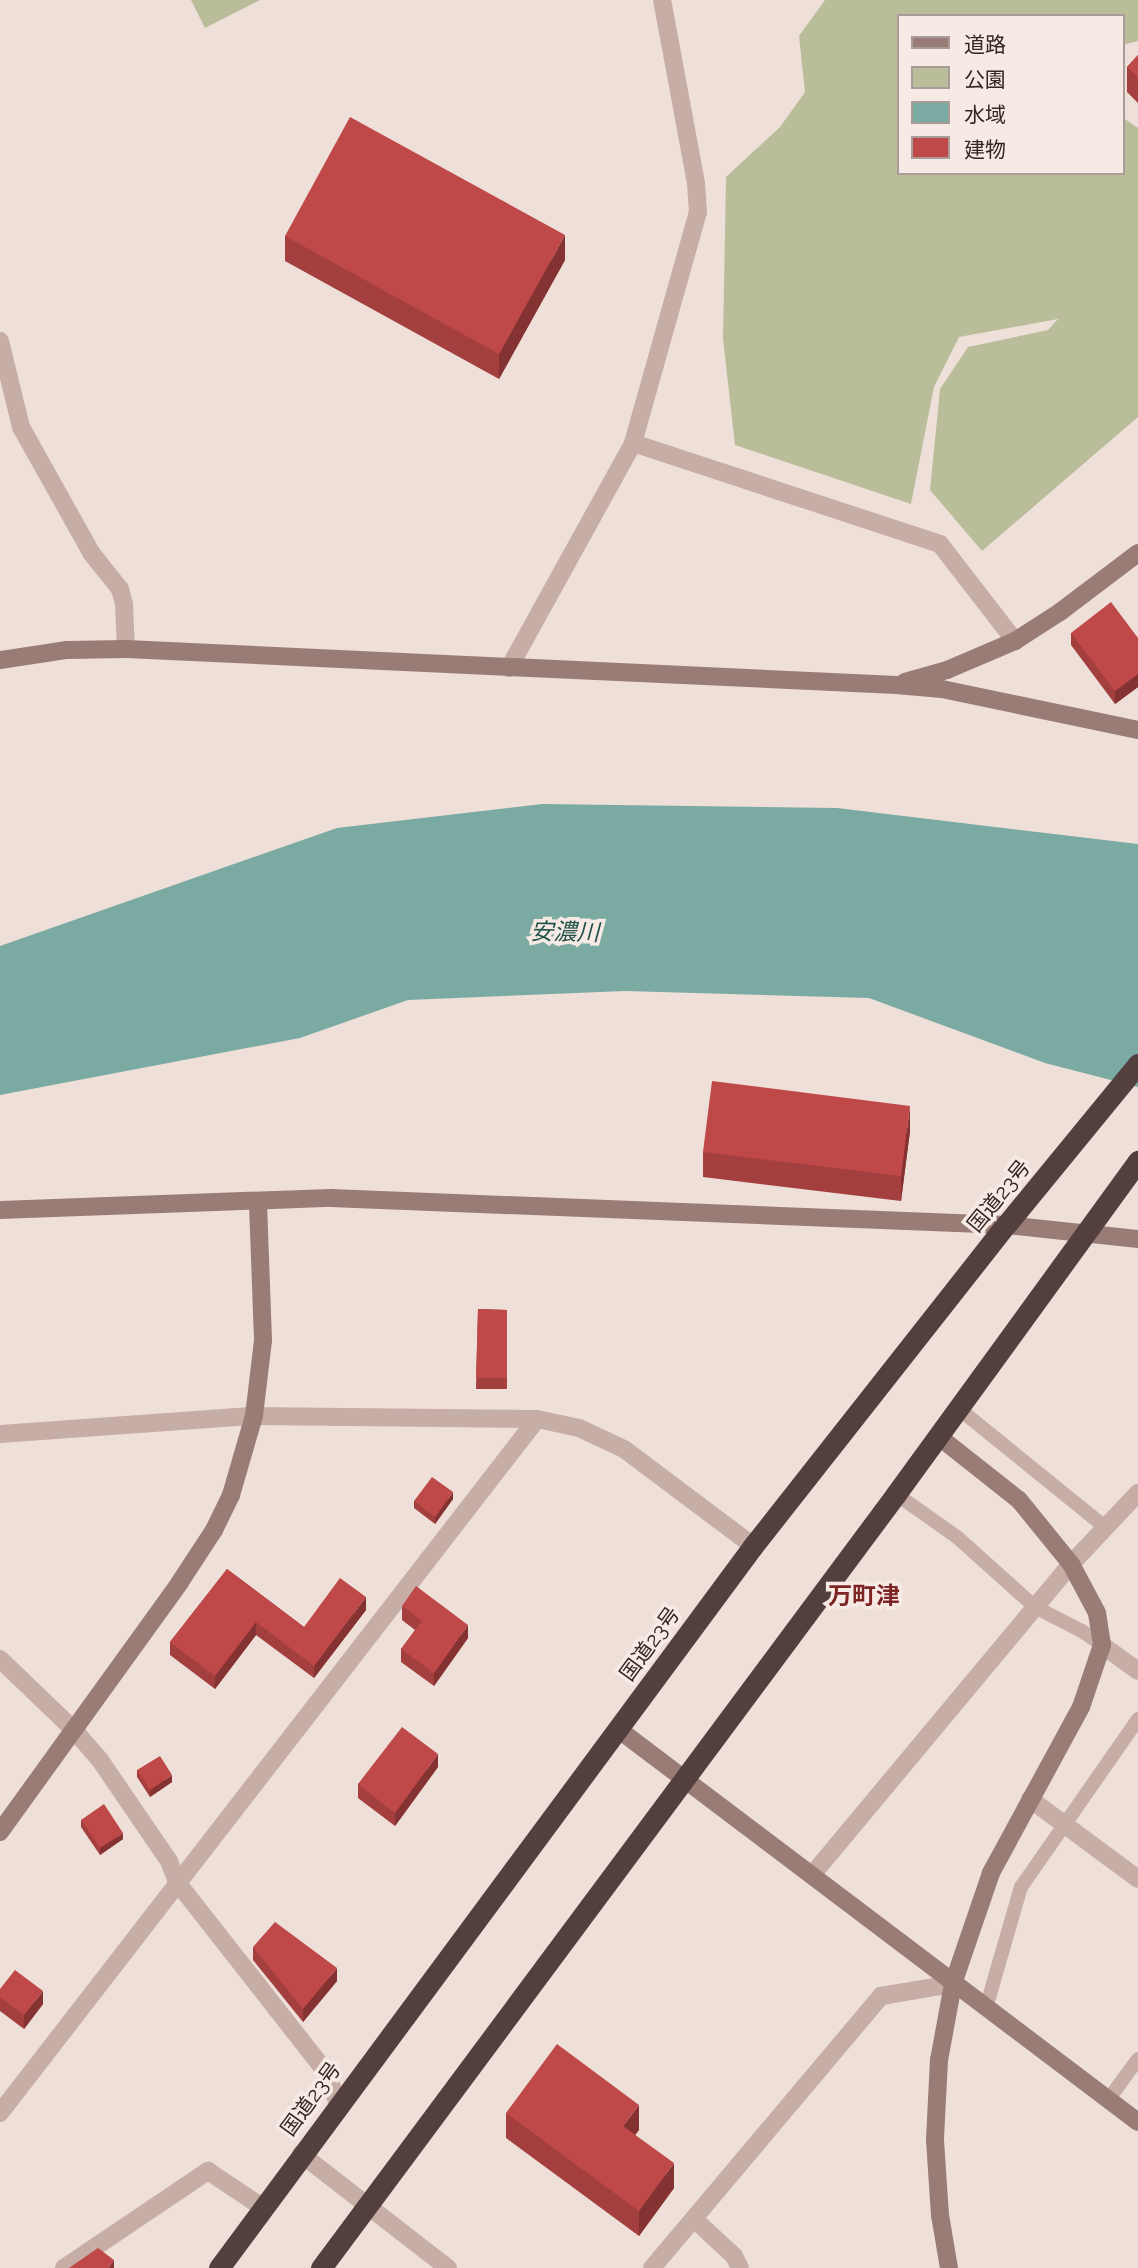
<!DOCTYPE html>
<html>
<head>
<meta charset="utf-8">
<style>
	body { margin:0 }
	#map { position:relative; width:1138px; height:2268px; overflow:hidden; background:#efdfd9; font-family:Raleway,"Noto Sans JP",sans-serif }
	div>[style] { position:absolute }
	.green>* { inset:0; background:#b9bd9a }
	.water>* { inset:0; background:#7aaaa1 }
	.lane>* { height:14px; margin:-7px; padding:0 7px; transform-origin:7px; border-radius:7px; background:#c6ada6 }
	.street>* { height:18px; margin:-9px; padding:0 9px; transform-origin:9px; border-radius:9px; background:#c6ada6 }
	.secondary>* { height:18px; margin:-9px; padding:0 9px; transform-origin:9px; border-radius:9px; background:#9a7c77 }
	.highway>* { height:21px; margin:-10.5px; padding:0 10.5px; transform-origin:10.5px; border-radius:10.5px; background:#533f3e }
	.wall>* { inset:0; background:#a33f3e }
	.shaded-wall>* { inset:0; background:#853332 }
	.building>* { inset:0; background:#be4948 }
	span { translate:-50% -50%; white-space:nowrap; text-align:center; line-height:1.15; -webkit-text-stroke:7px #f7eae4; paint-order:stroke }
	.street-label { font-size:21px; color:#332726 }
	.water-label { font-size:23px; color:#1f5149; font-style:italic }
	.quarter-label { font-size:24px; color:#7c2524; font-weight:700 }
	.legend { position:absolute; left:897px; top:14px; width:228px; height:161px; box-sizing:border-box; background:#f7eae4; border:2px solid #a99c98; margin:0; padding:9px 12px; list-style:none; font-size:21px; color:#332726 }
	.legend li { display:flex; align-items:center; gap:14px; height:35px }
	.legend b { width:35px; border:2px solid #a99c98 }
</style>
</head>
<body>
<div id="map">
	<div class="green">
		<div style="clip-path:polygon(191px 0,260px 0,205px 28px)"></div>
		<div style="clip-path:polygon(825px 0,1138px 0,1138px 41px,1122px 45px,1122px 16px,898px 16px,898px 173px,1122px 173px,1122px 117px,1138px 128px,1138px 417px,982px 551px,930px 490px,940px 389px,968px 347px,1048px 330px,1058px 319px,959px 337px,934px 387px,911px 504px,735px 445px,723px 339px,726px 177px,780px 127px,805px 92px,799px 36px)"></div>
	</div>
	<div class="water">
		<div style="clip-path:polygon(542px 804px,837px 808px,1138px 844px,1138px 1087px,1045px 1063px,869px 998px,625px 991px,408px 1000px,300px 1038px,0 1095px,0 946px,337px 828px)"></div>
	</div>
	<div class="lane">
		<div style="left:958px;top:1408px;width:191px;rotate:39deg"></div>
		<div style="left:896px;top:1494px;width:75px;rotate:35.2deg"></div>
		<div style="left:957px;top:1537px;width:105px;rotate:41.9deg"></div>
		<div style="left:1035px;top:1607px;width:53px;rotate:27.1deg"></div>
		<div style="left:1082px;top:1631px;width:24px;rotate:35deg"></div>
		<div style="left:986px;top:2008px;width:126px;rotate:-73.9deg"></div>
		<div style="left:1021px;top:1887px;width:205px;rotate:-55.1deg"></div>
		<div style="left:1108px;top:2100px;width:51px;rotate:-53.8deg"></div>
	</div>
	<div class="street">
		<div style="left:0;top:341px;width:89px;rotate:76.3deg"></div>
		<div style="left:21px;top:427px;width:145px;rotate:60.8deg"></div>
		<div style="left:92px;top:554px;width:45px;rotate:51.3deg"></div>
		<div style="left:120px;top:589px;width:16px;rotate:75deg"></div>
		<div style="left:124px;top:604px;width:45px;rotate:87.5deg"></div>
		<div style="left:633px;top:443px;width:323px;rotate:18.2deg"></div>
		<div style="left:940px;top:544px;width:123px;rotate:52.3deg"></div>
		<div style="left:509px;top:668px;width:257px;rotate:-61.1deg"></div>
		<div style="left:633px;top:443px;width:240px;rotate:-74.3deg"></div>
		<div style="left:698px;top:212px;width:29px;rotate:-94deg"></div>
		<div style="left:696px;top:183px;width:186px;rotate:-100.5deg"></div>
		<div style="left:0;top:1434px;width:255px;rotate:-4.1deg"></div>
		<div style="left:254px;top:1416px;width:283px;rotate:0.6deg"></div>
		<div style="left:537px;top:1419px;width:43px;rotate:12.1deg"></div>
		<div style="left:579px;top:1428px;width:50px;rotate:25deg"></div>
		<div style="left:624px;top:1449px;width:161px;rotate:36.9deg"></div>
		<div style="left:1102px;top:1645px;width:44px;rotate:35.8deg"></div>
		<div style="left:0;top:1659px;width:101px;rotate:43.8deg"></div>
		<div style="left:73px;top:1729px;width:41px;rotate:48.9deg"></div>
		<div style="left:100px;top:1760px;width:122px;rotate:55.7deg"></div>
		<div style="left:169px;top:1861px;width:22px;rotate:69deg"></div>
		<div style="left:177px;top:1882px;width:241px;rotate:51.9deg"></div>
		<div style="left:326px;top:2072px;width:33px;rotate:69deg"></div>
		<div style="left:1030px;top:1799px;width:134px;rotate:36.5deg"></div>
		<div style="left:812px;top:1875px;width:405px;rotate:-50.2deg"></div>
		<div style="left:1071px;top:1564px;width:98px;rotate:-46.7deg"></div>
		<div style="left:0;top:2113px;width:877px;rotate:-52.27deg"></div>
		<div style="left:301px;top:2154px;width:186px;rotate:37.8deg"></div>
		<div style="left:694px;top:2219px;width:54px;rotate:42.8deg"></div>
		<div style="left:734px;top:2256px;width:13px;rotate:63deg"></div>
		<div style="left:64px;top:2268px;width:174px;rotate:-34deg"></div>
		<div style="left:208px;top:2171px;width:65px;rotate:33.7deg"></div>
		<div style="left:652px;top:2268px;width:356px;rotate:-49.9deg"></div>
		<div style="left:881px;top:1996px;width:73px;rotate:-9.5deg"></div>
	</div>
	<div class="secondary">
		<div style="left:0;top:660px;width:68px;rotate:-8.5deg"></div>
		<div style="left:67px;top:650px;width:59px;rotate:-1deg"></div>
		<div style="left:126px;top:649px;width:771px;rotate:2.68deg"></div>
		<div style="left:896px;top:685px;width:46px;rotate:5deg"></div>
		<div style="left:942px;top:689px;width:200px;rotate:11.8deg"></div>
		<div style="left:905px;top:682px;width:44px;rotate:-15.9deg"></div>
		<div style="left:947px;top:670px;width:74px;rotate:-23.1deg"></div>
		<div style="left:1015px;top:641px;width:54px;rotate:-32.8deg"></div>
		<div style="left:1060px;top:612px;width:98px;rotate:-37.1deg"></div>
		<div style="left:0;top:1210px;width:331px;rotate:-2.1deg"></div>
		<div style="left:331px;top:1198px;width:676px;rotate:2.29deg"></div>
		<div style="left:1006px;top:1225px;width:133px;rotate:6.1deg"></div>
		<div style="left:938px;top:1436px;width:103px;rotate:38.3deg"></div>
		<div style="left:1019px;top:1500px;width:82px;rotate:50.9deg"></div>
		<div style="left:1071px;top:1564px;width:55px;rotate:62deg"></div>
		<div style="left:1097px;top:1613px;width:32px;rotate:81deg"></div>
		<div style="left:1102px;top:1645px;width:65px;rotate:108.7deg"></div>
		<div style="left:1081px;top:1707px;width:189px;rotate:118.5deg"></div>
		<div style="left:991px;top:1873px;width:117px;rotate:108.9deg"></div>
		<div style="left:953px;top:1984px;width:77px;rotate:100.4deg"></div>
		<div style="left:939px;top:2060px;width:80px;rotate:92.9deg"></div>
		<div style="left:935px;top:2140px;width:75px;rotate:86.2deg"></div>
		<div style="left:940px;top:2215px;width:54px;rotate:80.4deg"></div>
		<div style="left:618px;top:1729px;width:652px;rotate:37.08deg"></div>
		<div style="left:0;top:1832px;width:308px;rotate:-54.2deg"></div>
		<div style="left:180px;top:1582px;width:62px;rotate:-56.8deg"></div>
		<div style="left:214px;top:1530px;width:39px;rotate:-64deg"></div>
		<div style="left:231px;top:1495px;width:82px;rotate:-73.8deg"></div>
		<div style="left:254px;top:1416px;width:77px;rotate:-83.2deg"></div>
		<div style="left:263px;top:1340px;width:139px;rotate:-92.1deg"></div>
	</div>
	<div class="highway">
		<div style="left:219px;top:2268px;width:898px;rotate:-53.51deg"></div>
		<div style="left:753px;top:1546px;width:409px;rotate:-51.8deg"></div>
		<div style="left:1006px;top:1225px;width:208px;rotate:-50.7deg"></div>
		<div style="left:321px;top:2268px;width:964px;rotate:-53.39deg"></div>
		<div style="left:896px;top:1494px;width:412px;rotate:-54deg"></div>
	</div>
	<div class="wall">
		<div style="clip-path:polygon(1138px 55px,1138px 103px,1127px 92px,1127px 67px)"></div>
		<div style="clip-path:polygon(285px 236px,565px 260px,499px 379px,285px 261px)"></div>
		<div style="clip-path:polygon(1071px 633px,1138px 638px,1138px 687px,1115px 704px,1071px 645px)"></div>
		<div style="clip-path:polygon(910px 1131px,901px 1201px,703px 1177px,703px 1152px)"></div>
		<div style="clip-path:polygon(478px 1309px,507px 1310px,507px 1389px,476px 1389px)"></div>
		<div style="clip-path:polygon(453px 1499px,435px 1524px,414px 1508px,414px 1501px)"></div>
		<div style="clip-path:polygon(227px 1569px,304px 1627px,366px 1610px,314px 1678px,256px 1635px,215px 1689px,170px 1655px,170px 1642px)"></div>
		<div style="clip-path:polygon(402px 1606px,468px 1638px,434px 1686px,401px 1662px,401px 1649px,415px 1630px,402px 1620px)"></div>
		<div style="clip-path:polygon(438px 1767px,395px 1826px,358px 1798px,358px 1784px)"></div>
		<div style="clip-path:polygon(137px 1770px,172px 1782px,150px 1797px,137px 1777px)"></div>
		<div style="clip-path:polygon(81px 1820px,123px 1839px,100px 1855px,81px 1827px)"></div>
		<div style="clip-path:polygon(253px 1947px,337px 1981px,303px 2022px,253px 1960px)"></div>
		<div style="clip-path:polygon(0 1989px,43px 2004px,24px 2029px,0 2011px)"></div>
		<div style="clip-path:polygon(506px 2113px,639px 2130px,635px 2135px,674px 2188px,639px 2236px,506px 2138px)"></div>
	</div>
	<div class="shaded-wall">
		<div style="clip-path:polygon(565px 235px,565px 260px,499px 379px,499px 354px)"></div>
		<div style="clip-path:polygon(1138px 674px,1138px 687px,1115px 704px,1115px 691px)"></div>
		<div style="clip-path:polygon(910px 1106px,910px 1131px,901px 1201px,901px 1176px)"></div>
		<div style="clip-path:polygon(453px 1492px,453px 1499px,435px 1524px,435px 1517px)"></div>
		<div style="clip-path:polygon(366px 1597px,366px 1610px,314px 1678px,314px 1666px)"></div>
		<div style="clip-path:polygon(256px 1622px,256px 1635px,215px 1689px,215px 1676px)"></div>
		<div style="clip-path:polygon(468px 1625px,468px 1638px,434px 1686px,434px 1673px)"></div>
		<div style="clip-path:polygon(438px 1754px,438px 1767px,395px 1826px,395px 1813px)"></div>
		<div style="clip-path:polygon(172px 1775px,172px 1782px,150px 1797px,150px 1790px)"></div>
		<div style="clip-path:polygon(123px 1833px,123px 1839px,100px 1855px,100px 1848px)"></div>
		<div style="clip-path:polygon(337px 1968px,337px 1981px,303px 2022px,303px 2009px)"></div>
		<div style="clip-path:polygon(43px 1991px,43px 2004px,24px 2029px,24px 2015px)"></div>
		<div style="clip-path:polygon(639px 2105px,639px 2130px,623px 2151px,623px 2126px)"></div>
		<div style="clip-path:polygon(674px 2163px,674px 2188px,639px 2236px,639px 2211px)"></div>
		<div style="clip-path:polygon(114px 2260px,114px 2268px,108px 2268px)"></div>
	</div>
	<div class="building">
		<div style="clip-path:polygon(1138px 55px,1138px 78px,1127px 67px)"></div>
		<div style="clip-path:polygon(350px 117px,565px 235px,499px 354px,285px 236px)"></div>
		<div style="clip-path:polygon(1111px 602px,1138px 638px,1138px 674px,1115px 691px,1071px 633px)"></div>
		<div style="clip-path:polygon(712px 1081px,910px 1106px,901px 1176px,703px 1152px)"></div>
		<div style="clip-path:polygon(478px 1309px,507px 1310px,507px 1378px,476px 1378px)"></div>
		<div style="clip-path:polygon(432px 1477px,453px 1492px,435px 1517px,414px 1501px)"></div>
		<div style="clip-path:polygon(227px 1569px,304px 1627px,340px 1578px,366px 1597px,314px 1666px,256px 1622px,215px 1676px,170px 1642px)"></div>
		<div style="clip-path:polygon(416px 1586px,468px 1625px,434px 1673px,401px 1649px,422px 1621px,402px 1606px)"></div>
		<div style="clip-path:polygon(402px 1727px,438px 1754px,395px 1813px,358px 1784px)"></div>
		<div style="clip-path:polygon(160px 1756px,172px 1775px,150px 1790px,137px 1770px)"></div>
		<div style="clip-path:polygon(104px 1804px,123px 1833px,100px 1848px,81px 1820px)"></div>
		<div style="clip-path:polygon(275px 1922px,337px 1968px,303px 2009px,253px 1947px)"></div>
		<div style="clip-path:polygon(15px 1970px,43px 1991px,24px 2015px,0 1997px,0 1989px)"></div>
		<div style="clip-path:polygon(557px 2044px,639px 2105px,623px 2126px,674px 2163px,639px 2211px,506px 2113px)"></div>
		<div style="clip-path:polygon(98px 2248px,114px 2260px,108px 2268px,69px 2268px)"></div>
	</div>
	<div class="street-label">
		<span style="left:999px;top:1196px;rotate:-51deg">国道23号</span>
		<span style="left:650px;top:1644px;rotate:-54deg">国道23号</span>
		<span style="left:311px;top:2099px;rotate:-54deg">国道23号</span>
	</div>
	<div class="water-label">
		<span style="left:565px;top:932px;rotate:1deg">安濃川</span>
	</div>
	<div class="quarter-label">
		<span style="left:864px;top:1596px">万町津</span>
	</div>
	<ul class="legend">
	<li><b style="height:9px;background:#9a7c77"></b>道路</li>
	<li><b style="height:19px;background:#b9bd9a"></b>公園</li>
	<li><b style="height:19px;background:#7aaaa1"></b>水域</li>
	<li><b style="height:19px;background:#be4948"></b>建物</li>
	</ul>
</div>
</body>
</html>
